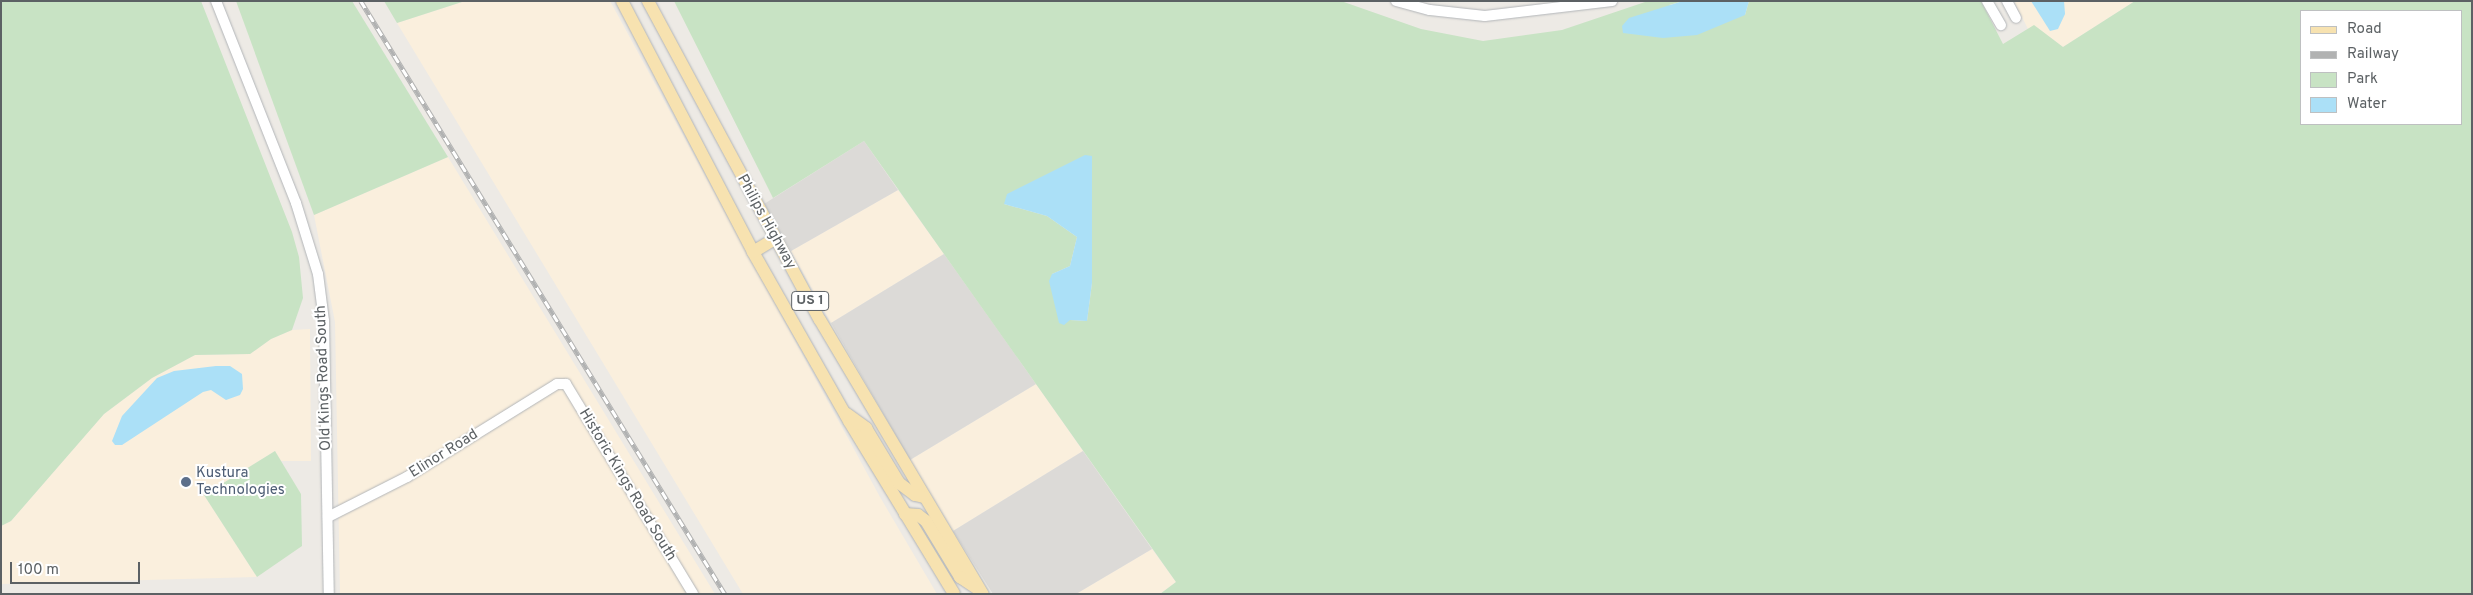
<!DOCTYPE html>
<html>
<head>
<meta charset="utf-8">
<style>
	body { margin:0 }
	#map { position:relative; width:2473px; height:595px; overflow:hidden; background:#edeae5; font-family:Overpass,sans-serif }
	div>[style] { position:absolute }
	.commercial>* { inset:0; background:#faefdd }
	.industrial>* { inset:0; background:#dcdad7 }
	.green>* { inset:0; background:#c8e3c4 }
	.water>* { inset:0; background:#abe0f7 }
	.roads { filter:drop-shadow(0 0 1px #b2b5b8) drop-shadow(0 0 1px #b2b5b8) }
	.minor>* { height:10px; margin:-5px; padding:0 5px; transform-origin:5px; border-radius:5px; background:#fff }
	.major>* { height:12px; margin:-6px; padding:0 6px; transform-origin:6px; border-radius:6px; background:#f7e2b0 }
	.rail>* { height:4.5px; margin-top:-2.25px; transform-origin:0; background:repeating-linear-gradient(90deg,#fff 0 8px,#b1b2b2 0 16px); box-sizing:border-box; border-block:1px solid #b1b2b2 }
	.dots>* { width:14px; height:14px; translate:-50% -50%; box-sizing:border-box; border:2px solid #fff; border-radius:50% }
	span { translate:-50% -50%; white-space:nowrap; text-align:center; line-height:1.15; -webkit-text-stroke:4px #fff; paint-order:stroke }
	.shield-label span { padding:1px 4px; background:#fff; border:1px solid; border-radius:4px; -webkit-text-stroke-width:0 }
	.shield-label { font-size:14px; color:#5c6164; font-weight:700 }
	.street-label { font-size:15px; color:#5c6164 }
	.service-label { font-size:15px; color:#4e5e75 }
	.left { translate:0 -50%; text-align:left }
	.frame { position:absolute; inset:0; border:2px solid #5c6164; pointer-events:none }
	.legend { position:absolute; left:2300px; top:10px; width:162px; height:115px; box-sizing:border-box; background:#fff; border:1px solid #bec0c1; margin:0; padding:6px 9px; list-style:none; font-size:15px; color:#5c6164 }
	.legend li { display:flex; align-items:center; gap:10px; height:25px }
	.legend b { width:25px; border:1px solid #bec0c1 }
	.scale { position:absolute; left:10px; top:562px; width:130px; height:22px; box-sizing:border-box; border:2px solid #5c6164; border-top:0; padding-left:6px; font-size:15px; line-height:18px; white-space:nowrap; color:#5c6164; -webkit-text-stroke:4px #fff; paint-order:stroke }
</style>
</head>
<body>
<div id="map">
	<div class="commercial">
		<div style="clip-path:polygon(465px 1px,610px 1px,880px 497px,937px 594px,743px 594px,397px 23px)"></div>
		<div style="clip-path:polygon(2014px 1px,2135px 1px,2063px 47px,2035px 26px,2028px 29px)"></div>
		<div style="clip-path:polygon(448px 157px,715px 594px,340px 594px,335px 322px,314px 215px)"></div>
		<div style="clip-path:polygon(898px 190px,944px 254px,831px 323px,791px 251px)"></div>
		<div style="clip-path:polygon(310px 329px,311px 461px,281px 461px,275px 451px,204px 495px,257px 577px,1px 584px,1px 526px,11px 521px,104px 414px,152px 378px,195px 355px,250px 354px,271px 339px,292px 330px)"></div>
		<div style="clip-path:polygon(1036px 384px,1083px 451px,953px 531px,910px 460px)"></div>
		<div style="clip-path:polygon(1152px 549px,1176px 582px,1160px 594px,1076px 594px)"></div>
	</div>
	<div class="industrial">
		<div style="clip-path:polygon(864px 141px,898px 190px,791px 251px,764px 204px)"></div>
		<div style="clip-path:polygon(944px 254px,1036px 384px,910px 460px,831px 323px)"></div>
		<div style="clip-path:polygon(1083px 451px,1152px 549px,1076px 594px,993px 594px,953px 531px)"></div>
	</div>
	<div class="green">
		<div style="clip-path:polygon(1px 1px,201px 1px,292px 232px,299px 257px,303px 298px,292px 330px,271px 339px,250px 354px,195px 355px,152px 378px,104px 414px,11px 521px,1px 526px)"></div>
		<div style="clip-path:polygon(236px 1px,352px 1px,448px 157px,314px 215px)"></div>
		<div style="clip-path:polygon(384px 1px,465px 1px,397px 23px)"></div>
		<div style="clip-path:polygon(evenodd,674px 1px,1341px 1px,1421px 29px,1483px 41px,1562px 30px,1648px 1px,1683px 1px,1669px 5px,1745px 15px,1749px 1px,1981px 1px,2003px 44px,2034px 25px,2063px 47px,2135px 1px,2472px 1px,2472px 594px,1160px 594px,1176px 582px,864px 141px,773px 198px,674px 1px,2302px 11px,2462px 11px,2462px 124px,2302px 124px,2302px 11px,674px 1px,1092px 156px,1092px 283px,1087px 321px,1070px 320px,1052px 274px,1070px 266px,1077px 237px,1047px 216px,1004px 204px,1092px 156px)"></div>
		<div style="clip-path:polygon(275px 451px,301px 494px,302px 546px,257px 577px,204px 495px)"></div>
	</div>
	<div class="water">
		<div style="clip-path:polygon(1683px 1px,1749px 1px,1745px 15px,1697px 35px,1663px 38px,1623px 33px,1622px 26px,1629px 18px)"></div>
		<div style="clip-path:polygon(2031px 1px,2064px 1px,2065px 14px,2058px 29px,2050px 31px)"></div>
		<div style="clip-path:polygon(1085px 155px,1092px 156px,1092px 283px,1087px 321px,1070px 320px,1064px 325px,1059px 323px,1049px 281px,1052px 274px,1070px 266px,1077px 237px,1047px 216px,1004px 204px,1007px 194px)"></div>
		<div style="clip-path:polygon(216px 366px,230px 366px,242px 374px,243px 389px,240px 395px,226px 400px,211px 390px,203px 392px,122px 445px,115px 445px,112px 441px,122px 416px,157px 378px,174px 371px)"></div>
	</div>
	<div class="roads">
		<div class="minor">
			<div style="left:216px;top:1px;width:217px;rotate:68.4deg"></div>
			<div style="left:296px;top:203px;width:74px;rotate:72.8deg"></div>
			<div style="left:318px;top:274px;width:47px;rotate:82.7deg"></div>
			<div style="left:324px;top:321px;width:273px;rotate:89deg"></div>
			<div style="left:1396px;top:1px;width:35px;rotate:15deg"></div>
			<div style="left:1430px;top:10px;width:55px;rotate:6.2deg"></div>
			<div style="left:1485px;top:16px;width:128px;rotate:-6.7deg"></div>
			<div style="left:1987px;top:1px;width:28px;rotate:60deg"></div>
			<div style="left:2007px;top:1px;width:19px;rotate:62deg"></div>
			<div style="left:328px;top:517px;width:89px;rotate:-26.9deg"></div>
			<div style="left:407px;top:477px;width:176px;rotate:-31.8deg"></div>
			<div style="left:557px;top:384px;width:9px"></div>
			<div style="left:566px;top:384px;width:245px;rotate:58.8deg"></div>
		</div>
		<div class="major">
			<div style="left:622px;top:1px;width:283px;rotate:62.4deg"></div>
			<div style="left:753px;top:252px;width:194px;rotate:60.4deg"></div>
			<div style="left:849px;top:421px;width:202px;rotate:58.7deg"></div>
			<div style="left:648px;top:1px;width:362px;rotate:61.7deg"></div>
			<div style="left:820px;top:320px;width:319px;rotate:59.3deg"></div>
			<div style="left:753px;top:252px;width:26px;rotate:-31deg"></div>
			<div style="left:847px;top:414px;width:24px;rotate:36deg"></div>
			<div style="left:866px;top:428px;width:64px;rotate:59deg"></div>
			<div style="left:899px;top:483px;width:20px;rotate:37deg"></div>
			<div style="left:915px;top:495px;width:9px;rotate:13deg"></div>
			<div style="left:905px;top:514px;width:13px;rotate:4deg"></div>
			<div style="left:918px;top:515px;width:10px;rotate:37deg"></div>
			<div style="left:926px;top:521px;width:66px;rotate:58.7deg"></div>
			<div style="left:960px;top:577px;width:23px;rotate:34deg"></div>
		</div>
	</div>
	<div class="rail">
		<div style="left:361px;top:1px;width:696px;rotate:58.46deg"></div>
	</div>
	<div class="dots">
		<div style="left:186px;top:482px;background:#5c6f8a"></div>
	</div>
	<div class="shield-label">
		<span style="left:810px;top:301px">US 1</span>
	</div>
	<div class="street-label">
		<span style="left:766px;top:222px;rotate:61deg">Philips Highway</span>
		<span style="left:324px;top:378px;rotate:-92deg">Old Kings Road South</span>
		<span style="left:444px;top:454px;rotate:-32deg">Elinor Road</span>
		<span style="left:627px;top:485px;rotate:59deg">Historic Kings Road South</span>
	</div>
	<div class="service-label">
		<span class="left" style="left:196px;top:482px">Kustura<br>Technologies</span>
	</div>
	<div class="frame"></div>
	<ul class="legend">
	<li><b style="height:6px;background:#f7e2b0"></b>Road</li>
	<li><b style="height:6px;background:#b1b2b2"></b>Railway</li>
	<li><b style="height:14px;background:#c8e3c4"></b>Park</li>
	<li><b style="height:14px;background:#abe0f7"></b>Water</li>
	</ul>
	<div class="scale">100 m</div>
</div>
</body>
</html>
